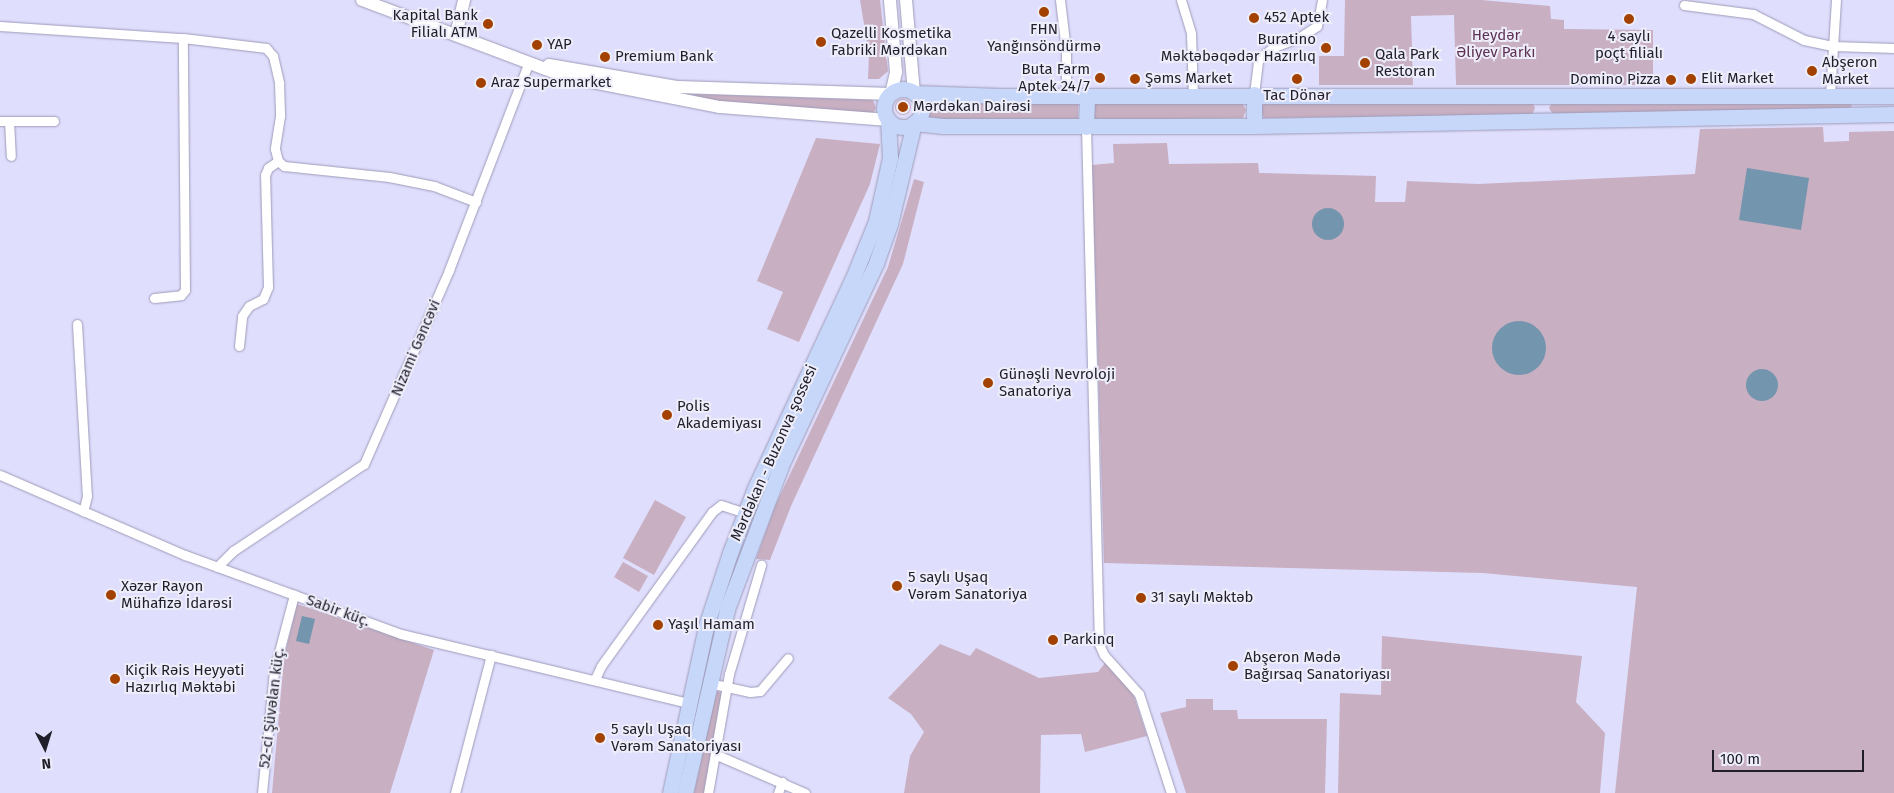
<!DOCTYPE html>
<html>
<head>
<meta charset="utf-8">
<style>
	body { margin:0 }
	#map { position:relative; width:1894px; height:793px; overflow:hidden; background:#e0defd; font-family:"Fira Sans",sans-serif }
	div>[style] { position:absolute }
	.green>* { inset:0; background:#c8afc2 }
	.round { border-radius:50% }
	.water>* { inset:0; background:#7495ae }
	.roads { filter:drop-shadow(0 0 1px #9d9bb8) drop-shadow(0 0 1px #9d9bb8) }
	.street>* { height:9px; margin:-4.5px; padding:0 4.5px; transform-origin:4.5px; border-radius:4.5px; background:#fff }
	.secondary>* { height:12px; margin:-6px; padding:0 6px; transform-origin:6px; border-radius:6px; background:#fff }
	.primary>* { height:15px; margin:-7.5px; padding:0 7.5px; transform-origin:7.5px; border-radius:7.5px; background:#c7d7fa }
	.primary>.ring { margin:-7.5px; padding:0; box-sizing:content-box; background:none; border:15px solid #c7d7fa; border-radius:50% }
	.dots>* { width:14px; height:14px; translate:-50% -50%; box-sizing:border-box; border:2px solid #eeedfa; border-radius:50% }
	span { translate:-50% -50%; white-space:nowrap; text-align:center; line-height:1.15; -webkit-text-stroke:4px #eeedfa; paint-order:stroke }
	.poi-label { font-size:15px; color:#1f1e29 }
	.right { translate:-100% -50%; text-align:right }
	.left { translate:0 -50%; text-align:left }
	.park-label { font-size:15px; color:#5d3154 }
	.street-label { font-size:15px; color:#1f1e29 }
	.north { position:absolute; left:20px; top:723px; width:50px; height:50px; -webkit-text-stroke:4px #eeedfa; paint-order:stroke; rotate:175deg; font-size:14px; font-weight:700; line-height:20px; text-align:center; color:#1f1e29 }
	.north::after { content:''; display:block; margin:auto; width:18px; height:22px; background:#1f1e29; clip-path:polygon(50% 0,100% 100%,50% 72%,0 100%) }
	.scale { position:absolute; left:1712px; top:750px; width:152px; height:22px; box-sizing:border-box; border:2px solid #1f1e29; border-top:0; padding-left:6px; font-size:15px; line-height:18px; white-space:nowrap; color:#1f1e29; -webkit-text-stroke:4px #eeedfa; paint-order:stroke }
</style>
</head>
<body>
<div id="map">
	<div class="green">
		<div style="clip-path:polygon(860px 0,880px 0,888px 71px,879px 79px,868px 79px,869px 54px)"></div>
		<div style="clip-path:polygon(1345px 0,1481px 0,1550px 6px,1551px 19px,1564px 20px,1564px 29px,1653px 30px,1653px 85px,1456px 85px,1454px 15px,1411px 16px,1413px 85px,1319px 85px,1319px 56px,1344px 56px)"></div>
		<div style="clip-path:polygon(695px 94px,873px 100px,876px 108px,873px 114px,696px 100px)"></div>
		<div class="round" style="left:895px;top:99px;width:16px;height:16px"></div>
		<div style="clip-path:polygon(1532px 101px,1535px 108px,1532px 115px,1264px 118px,1260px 110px,1265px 102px)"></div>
		<div style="clip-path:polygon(1553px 101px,1848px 101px,1852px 106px,1848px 110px,1553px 115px,1549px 108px)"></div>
		<div style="clip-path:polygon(928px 102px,1078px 102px,1078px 121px,928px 119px)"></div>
		<div style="clip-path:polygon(1094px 102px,1242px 102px,1246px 110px,1243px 118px,1094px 120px)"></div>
		<div style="clip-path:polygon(1823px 127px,1824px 142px,1849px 141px,1849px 132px,1894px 131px,1894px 793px,1615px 793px,1637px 587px,1483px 573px,1104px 563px,1092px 165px,1114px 163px,1113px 144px,1167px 143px,1169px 164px,1258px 163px,1259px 173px,1376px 176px,1375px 202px,1405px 202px,1407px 181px,1478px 184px,1695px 174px,1700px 129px)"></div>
		<div style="clip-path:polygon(816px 138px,880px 144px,870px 184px,799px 342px,767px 329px,783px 292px,757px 281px)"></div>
		<div style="clip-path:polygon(914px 179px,924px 182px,903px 264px,791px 506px,770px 560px,756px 559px,775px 506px,888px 267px)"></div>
		<div style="clip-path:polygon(655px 500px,686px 517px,654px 575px,623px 558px)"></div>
		<div style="clip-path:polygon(623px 562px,648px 576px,639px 592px,614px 577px)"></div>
		<div style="clip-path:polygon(297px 604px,434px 650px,390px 793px,272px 793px,284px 658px)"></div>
		<div style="clip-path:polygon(1382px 636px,1582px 656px,1576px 702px,1605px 733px,1600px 793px,1338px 793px,1340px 693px,1381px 695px)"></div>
		<div style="clip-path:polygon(940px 644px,970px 656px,976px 648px,1039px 678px,1098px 672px,1105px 663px,1131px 687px,1147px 736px,1085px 752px,1081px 734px,1041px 735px,1040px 793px,904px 793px,910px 756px,924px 732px,911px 714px,888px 698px)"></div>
		<div style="clip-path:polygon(716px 691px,723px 693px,705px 793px,694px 793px)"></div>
		<div style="clip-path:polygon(1186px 699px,1213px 699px,1213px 710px,1237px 710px,1238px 719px,1327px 719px,1325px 793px,1186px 793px,1160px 713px,1186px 707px)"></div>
	</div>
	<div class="water">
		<div style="clip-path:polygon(1747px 168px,1809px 178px,1801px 230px,1739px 220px)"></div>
		<div class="round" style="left:1312px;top:208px;width:32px;height:32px"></div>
		<div class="round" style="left:1492px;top:321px;width:54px;height:54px"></div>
		<div class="round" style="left:1746px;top:369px;width:32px;height:32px"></div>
		<div style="clip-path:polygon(302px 616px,315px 619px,309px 644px,296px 641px)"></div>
	</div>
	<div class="roads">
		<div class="street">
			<div style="left:1060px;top:0;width:50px;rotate:83.2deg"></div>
			<div style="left:1066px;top:50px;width:46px;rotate:90deg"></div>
			<div style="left:1181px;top:0;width:34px;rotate:73deg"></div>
			<div style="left:1191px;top:33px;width:62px;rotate:88.2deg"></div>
			<div style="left:1684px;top:5px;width:70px;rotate:7.4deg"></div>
			<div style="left:1753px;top:14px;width:57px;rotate:27deg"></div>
			<div style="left:1804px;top:40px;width:30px;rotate:12deg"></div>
			<div style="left:1833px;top:46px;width:61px;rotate:1.9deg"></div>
			<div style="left:0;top:26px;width:183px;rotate:3.8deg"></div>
			<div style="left:183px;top:38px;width:84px;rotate:6.9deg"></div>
			<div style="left:266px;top:48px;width:11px;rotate:49deg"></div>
			<div style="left:273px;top:56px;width:28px;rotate:77deg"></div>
			<div style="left:279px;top:83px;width:33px;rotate:88deg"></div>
			<div style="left:280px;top:116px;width:33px;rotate:99deg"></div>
			<div style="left:275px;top:149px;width:12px;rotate:76deg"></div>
			<div style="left:278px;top:161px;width:8px;rotate:40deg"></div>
			<div style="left:284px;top:166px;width:106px;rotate:6deg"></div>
			<div style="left:389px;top:177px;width:46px;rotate:11.3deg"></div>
			<div style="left:434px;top:186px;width:45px;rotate:20.9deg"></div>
			<div style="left:1254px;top:94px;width:35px;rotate:-83deg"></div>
			<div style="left:1258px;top:59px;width:20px;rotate:-37deg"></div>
			<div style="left:1274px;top:47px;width:28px;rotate:-21deg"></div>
			<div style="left:1300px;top:37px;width:20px;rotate:-33deg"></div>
			<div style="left:1317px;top:26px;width:26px;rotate:-79deg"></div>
			<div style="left:1830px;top:95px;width:95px;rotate:-86.4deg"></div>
			<div style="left:0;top:121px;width:54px"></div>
			<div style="left:9px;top:121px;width:35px;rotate:87deg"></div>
			<div style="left:1086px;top:127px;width:517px;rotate:88.56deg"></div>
			<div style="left:1099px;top:644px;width:12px;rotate:66deg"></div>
			<div style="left:1104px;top:655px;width:52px;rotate:48.1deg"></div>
			<div style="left:1139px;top:694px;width:104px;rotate:72.1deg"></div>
			<div style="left:154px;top:298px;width:27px;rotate:-6deg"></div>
			<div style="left:181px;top:295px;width:6px;rotate:-51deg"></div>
			<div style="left:185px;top:290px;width:252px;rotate:-90.5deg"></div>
			<div style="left:77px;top:324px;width:172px;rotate:86.7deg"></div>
			<div style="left:87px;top:496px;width:16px;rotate:104deg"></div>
			<div style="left:239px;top:346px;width:30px;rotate:-84deg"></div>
			<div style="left:242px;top:316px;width:12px;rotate:-55deg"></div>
			<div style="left:249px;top:306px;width:16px;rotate:-27deg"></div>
			<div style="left:263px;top:299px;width:13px;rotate:-67deg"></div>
			<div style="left:268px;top:287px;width:112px;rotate:-91.5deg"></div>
			<div style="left:265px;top:175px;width:8px;rotate:-67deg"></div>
			<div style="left:268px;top:168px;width:12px;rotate:-35deg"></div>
			<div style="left:0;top:475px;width:202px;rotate:23.4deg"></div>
			<div style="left:185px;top:555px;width:230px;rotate:20.1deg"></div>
			<div style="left:401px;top:634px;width:296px;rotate:13.5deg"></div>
			<div style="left:217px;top:567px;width:23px;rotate:-45deg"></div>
			<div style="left:233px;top:551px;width:157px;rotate:-33.6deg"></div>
			<div style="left:364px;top:464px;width:212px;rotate:-66.3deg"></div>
			<div style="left:449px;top:270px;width:223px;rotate:-69deg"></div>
			<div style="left:595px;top:679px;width:14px;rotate:-65deg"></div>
			<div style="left:601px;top:666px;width:190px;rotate:-54.2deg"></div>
			<div style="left:712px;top:512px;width:11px;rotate:-38deg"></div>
			<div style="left:721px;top:505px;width:25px;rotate:18deg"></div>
			<div style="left:709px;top:683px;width:42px;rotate:12.4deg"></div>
			<div style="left:750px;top:692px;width:10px;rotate:-6deg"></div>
			<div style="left:760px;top:691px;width:43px;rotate:-49.7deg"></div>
			<div style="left:717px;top:755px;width:96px;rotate:23.4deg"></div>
			<div style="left:262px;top:793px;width:123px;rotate:-84.4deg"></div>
			<div style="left:274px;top:671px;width:79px;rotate:-75.3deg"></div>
			<div style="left:455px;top:793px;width:143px;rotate:-75.4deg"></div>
			<div style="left:708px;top:793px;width:121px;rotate:-80deg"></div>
			<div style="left:729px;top:674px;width:114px;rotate:-73.6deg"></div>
			<div style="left:778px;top:793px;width:12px;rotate:-70deg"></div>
		</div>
		<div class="secondary">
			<div style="left:362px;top:0;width:219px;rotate:20.6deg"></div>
			<div style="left:567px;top:77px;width:156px;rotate:11.1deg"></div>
			<div style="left:720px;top:107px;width:169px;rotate:4.4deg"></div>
			<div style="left:906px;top:0;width:93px;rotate:85.1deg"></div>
			<div style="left:456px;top:35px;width:36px;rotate:-77deg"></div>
			<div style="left:549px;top:65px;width:131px;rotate:9.7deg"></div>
			<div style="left:678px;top:87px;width:213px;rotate:1.9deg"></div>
			<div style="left:891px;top:94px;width:23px;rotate:-77deg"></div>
			<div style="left:896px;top:72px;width:72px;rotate:-94.8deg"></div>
		</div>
		<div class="primary">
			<div class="ring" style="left:884px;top:89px;width:23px;height:23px"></div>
			<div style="left:914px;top:93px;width:87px;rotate:2deg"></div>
			<div style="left:1001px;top:96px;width:893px"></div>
			<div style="left:1254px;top:94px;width:32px;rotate:90deg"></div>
			<div style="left:1086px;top:127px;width:31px;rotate:-88deg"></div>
			<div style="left:670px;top:793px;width:171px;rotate:-77.8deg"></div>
			<div style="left:706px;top:626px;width:77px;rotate:-71.8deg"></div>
			<div style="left:730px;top:553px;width:70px;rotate:-69deg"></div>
			<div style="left:755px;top:488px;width:232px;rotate:-65deg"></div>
			<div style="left:853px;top:278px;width:61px;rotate:-68deg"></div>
			<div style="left:876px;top:221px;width:65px;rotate:-77.5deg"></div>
			<div style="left:890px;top:158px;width:38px;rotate:-93deg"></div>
			<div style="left:685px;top:793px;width:189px;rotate:-77.1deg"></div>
			<div style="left:727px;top:609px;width:158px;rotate:-69.3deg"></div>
			<div style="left:783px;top:461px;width:219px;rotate:-64.8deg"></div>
			<div style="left:876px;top:263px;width:41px;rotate:-70.3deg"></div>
			<div style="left:890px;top:224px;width:104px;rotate:-76.6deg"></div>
			<div style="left:914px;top:123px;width:29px;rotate:6deg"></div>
			<div style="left:943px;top:126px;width:311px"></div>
			<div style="left:1254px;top:126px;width:640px;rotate:-1.07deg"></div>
		</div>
	</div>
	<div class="dots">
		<div style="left:1044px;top:12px;background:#a34101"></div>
		<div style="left:1254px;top:18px;background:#a34101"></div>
		<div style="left:1629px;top:19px;background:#a34101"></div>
		<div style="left:488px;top:24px;background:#a34101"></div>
		<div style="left:821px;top:42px;background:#a34101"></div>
		<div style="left:537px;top:45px;background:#a34101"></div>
		<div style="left:1326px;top:48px;background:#a34101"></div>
		<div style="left:605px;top:57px;background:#a34101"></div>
		<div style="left:1365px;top:63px;background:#a34101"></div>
		<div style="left:1812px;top:71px;background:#a34101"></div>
		<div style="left:1100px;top:78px;background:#a34101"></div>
		<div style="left:1135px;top:79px;background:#a34101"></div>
		<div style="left:1297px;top:79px;background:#a34101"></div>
		<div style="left:1691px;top:79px;background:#a34101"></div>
		<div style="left:1671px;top:80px;background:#a34101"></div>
		<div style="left:481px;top:83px;background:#a34101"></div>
		<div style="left:903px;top:107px;background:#a34101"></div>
		<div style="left:988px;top:383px;background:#a34101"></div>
		<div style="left:667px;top:415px;background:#a34101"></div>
		<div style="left:897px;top:586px;background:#a34101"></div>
		<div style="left:111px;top:595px;background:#a34101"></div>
		<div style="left:1141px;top:598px;background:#a34101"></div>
		<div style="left:658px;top:625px;background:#a34101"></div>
		<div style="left:1053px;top:640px;background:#a34101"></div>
		<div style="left:1233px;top:666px;background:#a34101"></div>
		<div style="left:115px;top:679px;background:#a34101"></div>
		<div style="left:600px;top:738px;background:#a34101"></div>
	</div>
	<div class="poi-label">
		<span class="right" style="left:478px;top:24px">Kapital Bank<br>Filialı ATM</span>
		<span class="left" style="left:1264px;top:18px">452 Aptek</span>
		<span style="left:1044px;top:38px">FHN<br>Yanğınsöndürmə</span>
		<span class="left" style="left:831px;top:42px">Qazelli Kosmetika<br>Fabriki Mərdəkan</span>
		<span style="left:1629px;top:45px">4 saylı<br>poçt filialı</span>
		<span class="right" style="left:1316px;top:48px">Buratino<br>Məktəbəqədər Hazırlıq</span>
		<span class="left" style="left:547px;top:45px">YAP</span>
		<span class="left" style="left:1375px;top:63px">Qala Park<br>Restoran</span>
		<span class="left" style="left:615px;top:57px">Premium Bank</span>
		<span class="left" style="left:1822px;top:71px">Abşeron<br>Market</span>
		<span class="right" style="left:1090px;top:78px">Buta Farm<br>Aptek 24/7</span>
		<span class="left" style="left:1145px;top:79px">Şəms Market</span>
		<span class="left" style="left:1701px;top:79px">Elit Market</span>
		<span class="right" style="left:1661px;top:80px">Domino Pizza</span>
		<span class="left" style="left:491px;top:83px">Araz Supermarket</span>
		<span style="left:1297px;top:96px">Tac Dönər</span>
		<span class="left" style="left:913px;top:107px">Mərdəkan Dairəsi</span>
		<span class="left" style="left:999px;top:383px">Günəşli Nevroloji<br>Sanatoriya</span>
		<span class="left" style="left:677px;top:415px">Polis<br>Akademiyası</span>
		<span class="left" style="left:908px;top:586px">5 saylı Uşaq<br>Vərəm Sanatoriya</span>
		<span class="left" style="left:121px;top:595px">Xəzər Rayon<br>Mühafizə İdarəsi</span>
		<span class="left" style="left:1151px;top:598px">31 saylı Məktəb</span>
		<span class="left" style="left:668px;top:625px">Yaşıl Hamam</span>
		<span class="left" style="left:1063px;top:640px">Parkinq</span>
		<span class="left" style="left:1244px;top:666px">Abşeron Mədə<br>Bağırsaq Sanatoriyası</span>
		<span class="left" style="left:125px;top:679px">Kiçik Rəis Heyyəti<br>Hazırlıq Məktəbi</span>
		<span class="left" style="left:611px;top:738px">5 saylı Uşaq<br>Vərəm Sanatoriyası</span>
	</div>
	<div class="park-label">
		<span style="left:1496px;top:44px">Heydər<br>Əliyev Parkı</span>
	</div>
	<div class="street-label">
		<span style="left:416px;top:348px;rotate:-67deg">Nizami Gəncəvi</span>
		<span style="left:774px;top:453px;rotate:-66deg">Mərdəkan - Buzonva şossesi</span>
		<span style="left:338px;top:611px;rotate:20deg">Sabir küç.</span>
		<span style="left:272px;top:708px;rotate:-83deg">52-ci Şüvəlan küç.</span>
	</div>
	<div class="north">N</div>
	<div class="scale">100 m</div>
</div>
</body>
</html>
